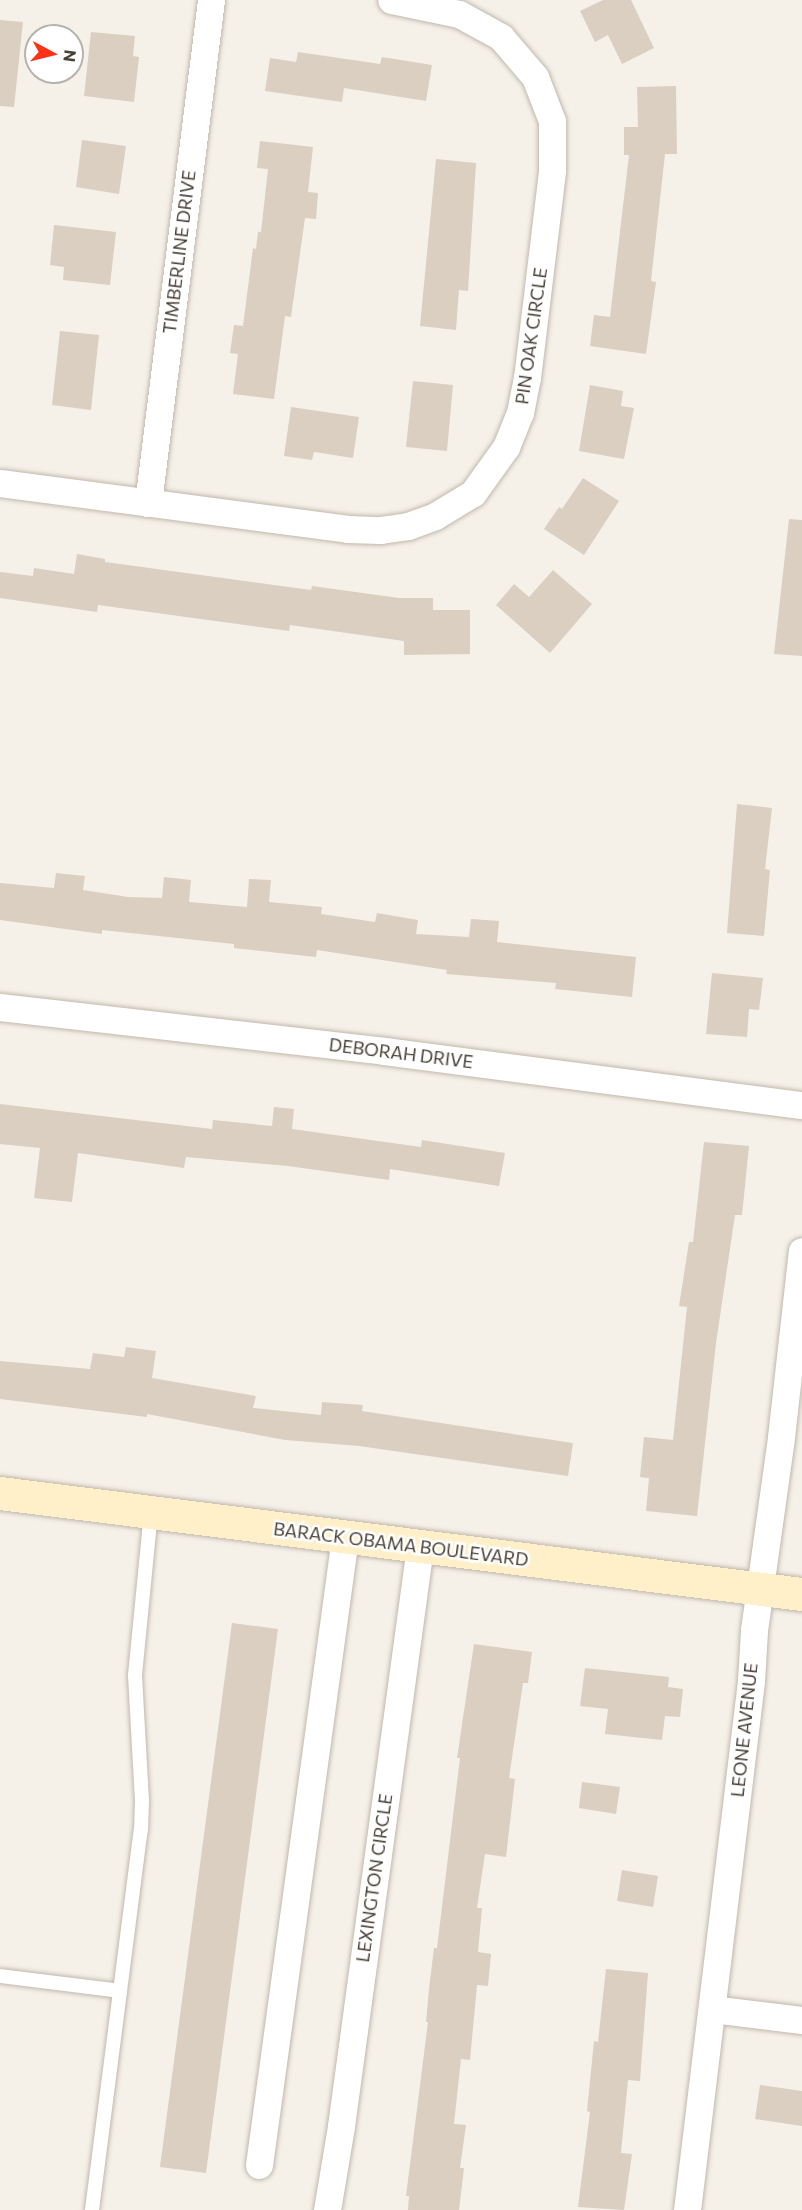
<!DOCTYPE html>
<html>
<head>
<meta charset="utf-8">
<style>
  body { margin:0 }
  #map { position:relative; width:802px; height:2210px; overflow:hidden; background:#f5f1e9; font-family:Commissioner,sans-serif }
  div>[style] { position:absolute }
  .building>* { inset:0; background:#dacfc1 }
  .roads { filter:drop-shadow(0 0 2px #c1b8ab) drop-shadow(0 0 2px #c1b8ab) }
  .service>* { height:14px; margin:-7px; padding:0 7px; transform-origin:7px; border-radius:7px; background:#fff }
  .minor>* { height:27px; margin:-13.5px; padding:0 13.5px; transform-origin:13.5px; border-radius:13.5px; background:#fff }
  .secondary>* { height:33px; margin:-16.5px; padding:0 16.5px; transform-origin:16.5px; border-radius:16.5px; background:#fff0c9 }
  span { translate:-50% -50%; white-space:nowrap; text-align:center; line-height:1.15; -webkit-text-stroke:5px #fff; paint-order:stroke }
  .street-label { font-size:18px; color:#494137 }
  .north { position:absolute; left:24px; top:24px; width:60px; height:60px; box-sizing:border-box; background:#fff; border:2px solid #b6b3af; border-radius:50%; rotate:97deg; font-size:16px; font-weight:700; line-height:24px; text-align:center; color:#494137 }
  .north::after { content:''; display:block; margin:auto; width:21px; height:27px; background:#ff3116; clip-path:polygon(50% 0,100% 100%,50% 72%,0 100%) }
</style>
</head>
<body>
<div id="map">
  <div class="building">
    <div style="clip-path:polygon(603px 0,631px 0,654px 48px,622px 64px,608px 35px,595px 42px,580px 11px)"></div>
    <div style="clip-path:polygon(0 20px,23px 22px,14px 107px,0 106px)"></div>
    <div style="clip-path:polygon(91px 32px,135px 36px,133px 56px,139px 57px,134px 102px,84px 96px)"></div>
    <div style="clip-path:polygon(298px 52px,380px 64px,382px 57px,432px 65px,426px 101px,344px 88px,342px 102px,265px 91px,270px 58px,296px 62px)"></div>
    <div style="clip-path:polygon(676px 86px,677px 154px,665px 154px,651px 281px,656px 282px,646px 354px,590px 346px,594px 315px,610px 317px,629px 155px,624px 155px,624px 127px,638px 127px,637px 87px)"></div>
    <div style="clip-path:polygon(82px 140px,126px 146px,119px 194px,76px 187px)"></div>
    <div style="clip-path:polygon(260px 141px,313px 147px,308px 192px,318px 193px,316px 219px,305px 218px,291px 317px,285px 316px,274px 399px,233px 394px,238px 354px,230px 353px,234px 325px,243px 326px,253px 248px,256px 249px,258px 232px,261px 232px,268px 169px,257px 168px)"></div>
    <div style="clip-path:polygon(436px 159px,476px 163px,468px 291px,459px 290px,456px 330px,420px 326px)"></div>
    <div style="clip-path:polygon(54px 225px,116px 232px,110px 285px,63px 280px,64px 267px,50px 265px)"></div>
    <div style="clip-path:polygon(60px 331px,99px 335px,91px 410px,52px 405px)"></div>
    <div style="clip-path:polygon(413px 381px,453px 385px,447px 451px,406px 447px)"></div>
    <div style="clip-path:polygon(590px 385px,623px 391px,621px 406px,634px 408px,624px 459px,579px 451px)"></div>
    <div style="clip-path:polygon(291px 407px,359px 417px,353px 458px,314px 452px,312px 460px,284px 456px)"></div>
    <div style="clip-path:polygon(583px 478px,619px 501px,584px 555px,544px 529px,559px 507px,562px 509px)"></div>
    <div style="clip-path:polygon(789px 519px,802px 520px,802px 656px,774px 654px)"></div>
    <div style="clip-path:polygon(77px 554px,105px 559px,105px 562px,311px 590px,312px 586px,399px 598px,433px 598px,433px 610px,470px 610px,470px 654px,404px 655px,404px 641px,290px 625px,289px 631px,98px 605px,97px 612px,0 598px,0 572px,33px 576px,34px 568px,74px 574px)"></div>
    <div style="clip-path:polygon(553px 570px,592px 604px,550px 653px,496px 605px,514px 584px,529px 597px)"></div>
    <div style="clip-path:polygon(737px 804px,772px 808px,765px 869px,770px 870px,764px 936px,727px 933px)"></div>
    <div style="clip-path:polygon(56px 873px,85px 876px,83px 890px,128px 897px,162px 898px,164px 877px,191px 880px,189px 902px,247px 907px,249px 879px,271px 880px,269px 902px,322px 907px,321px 914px,375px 922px,377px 913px,418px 920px,416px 934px,469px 937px,471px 919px,499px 921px,497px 942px,636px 957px,632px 997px,555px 989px,556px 983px,446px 974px,447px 970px,317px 950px,316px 957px,234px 948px,234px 944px,102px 930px,102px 934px,0 920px,0 883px,54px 888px)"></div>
    <div style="clip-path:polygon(712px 973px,763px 978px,759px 1010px,749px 1009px,747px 1037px,706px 1034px)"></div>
    <div style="clip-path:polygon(0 1104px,212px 1129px,213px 1120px,272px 1126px,274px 1107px,294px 1109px,292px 1129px,421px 1147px,422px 1140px,505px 1153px,499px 1186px,390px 1169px,389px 1180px,288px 1166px,186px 1157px,184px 1168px,78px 1153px,72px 1202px,34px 1198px,40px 1148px,0 1144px)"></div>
    <div style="clip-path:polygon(704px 1142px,749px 1146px,742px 1215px,735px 1215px,716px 1343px,697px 1516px,646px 1511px,649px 1478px,640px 1477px,644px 1437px,673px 1440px,687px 1307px,679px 1306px,689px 1242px,693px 1242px)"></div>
    <div style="clip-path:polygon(126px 1347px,156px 1351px,152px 1378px,256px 1396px,253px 1408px,321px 1415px,322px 1402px,363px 1405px,362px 1411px,573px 1443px,568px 1476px,359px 1446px,285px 1440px,147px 1414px,147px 1417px,0 1399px,0 1361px,90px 1369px,93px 1353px,124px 1357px)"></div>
    <div style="clip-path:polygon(232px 1623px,278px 1629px,206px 2173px,160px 2167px)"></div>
    <div style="clip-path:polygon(474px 1644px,532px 1652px,528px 1683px,523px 1683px,509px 1778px,515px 1779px,506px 1857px,485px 1854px,477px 1908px,482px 1908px,478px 1952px,491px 1954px,488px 1986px,477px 1985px,470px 2060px,461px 2059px,454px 2124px,466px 2125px,460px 2168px,464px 2168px,459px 2210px,408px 2210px,409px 2196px,406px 2196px,428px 2022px,426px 2022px,429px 1989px,434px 1948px,437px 1948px,460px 1758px,457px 1758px)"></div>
    <div style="clip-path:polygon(585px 1668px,669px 1677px,668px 1687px,683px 1689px,680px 1717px,665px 1716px,662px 1740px,605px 1734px,608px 1709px,580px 1706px)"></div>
    <div style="clip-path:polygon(582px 1782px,620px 1787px,616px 1814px,579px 1808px)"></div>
    <div style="clip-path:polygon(622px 1870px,658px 1876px,653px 1907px,617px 1901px)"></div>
    <div style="clip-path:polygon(606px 1969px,648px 1973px,640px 2081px,628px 2080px,621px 2153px,632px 2154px,624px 2210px,578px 2207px,590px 2112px,587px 2111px,594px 2041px,598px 2042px)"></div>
    <div style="clip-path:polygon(760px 2085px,802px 2091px,802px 2126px,755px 2119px)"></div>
  </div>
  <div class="roads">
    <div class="service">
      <div style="left:0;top:1976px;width:121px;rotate:7.1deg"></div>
      <div style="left:92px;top:2210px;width:383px;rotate:-82.7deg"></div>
      <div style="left:141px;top:1830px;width:29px;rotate:-88deg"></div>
      <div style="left:142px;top:1801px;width:126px;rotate:-93.2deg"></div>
      <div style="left:135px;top:1675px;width:164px;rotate:-84.4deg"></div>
    </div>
    <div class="minor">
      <div style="left:0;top:483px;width:351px;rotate:7.5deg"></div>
      <div style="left:348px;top:529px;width:32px;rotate:2deg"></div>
      <div style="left:380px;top:530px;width:28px;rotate:-8deg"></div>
      <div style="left:408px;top:526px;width:29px;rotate:-20deg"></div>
      <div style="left:435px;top:516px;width:44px;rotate:-31.2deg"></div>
      <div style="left:473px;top:493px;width:57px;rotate:-54.3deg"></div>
      <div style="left:506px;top:447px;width:37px;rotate:-68deg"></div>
      <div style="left:520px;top:413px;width:36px;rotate:-79deg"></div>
      <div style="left:527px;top:378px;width:209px;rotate:-83.1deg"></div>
      <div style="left:552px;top:170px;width:49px;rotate:-90deg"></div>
      <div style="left:552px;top:121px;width:47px;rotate:-111.1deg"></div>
      <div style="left:535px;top:77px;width:52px;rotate:-130.4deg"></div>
      <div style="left:501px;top:37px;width:48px;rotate:-151.3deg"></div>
      <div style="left:459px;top:14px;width:69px;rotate:-168.4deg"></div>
      <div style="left:148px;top:503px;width:507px;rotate:-82.86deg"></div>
      <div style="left:0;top:1007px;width:387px;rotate:6.5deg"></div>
      <div style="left:384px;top:1051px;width:421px;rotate:7.4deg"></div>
      <div style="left:712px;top:2009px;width:91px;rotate:7deg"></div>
      <div style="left:259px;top:2165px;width:634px;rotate:-82.2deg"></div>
      <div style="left:327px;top:2210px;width:85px;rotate:-80.5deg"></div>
      <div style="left:341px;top:2126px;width:585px;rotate:-82.24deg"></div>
      <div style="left:687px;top:2210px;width:533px;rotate:-83.1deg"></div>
      <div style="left:751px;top:1681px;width:51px;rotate:-86.6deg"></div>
      <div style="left:754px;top:1630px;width:195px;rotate:-82deg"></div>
      <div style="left:781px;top:1437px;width:187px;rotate:-83.6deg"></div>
    </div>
    <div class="secondary">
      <div style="left:0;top:1493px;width:808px;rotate:7.18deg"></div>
    </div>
  </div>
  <div class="street-label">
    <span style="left:179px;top:252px;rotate:-83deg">TIMBERLINE DRIVE</span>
    <span style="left:531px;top:336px;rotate:-82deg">PIN OAK CIRCLE</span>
    <span style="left:401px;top:1053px;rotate:7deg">DEBORAH DRIVE</span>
    <span style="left:401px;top:1544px;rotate:7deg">BARACK OBAMA BOULEVARD</span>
    <span style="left:744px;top:1730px;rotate:-84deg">LEONE AVENUE</span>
    <span style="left:374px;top:1878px;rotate:-82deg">LEXINGTON CIRCLE</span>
  </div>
  <div class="north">N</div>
</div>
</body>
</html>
